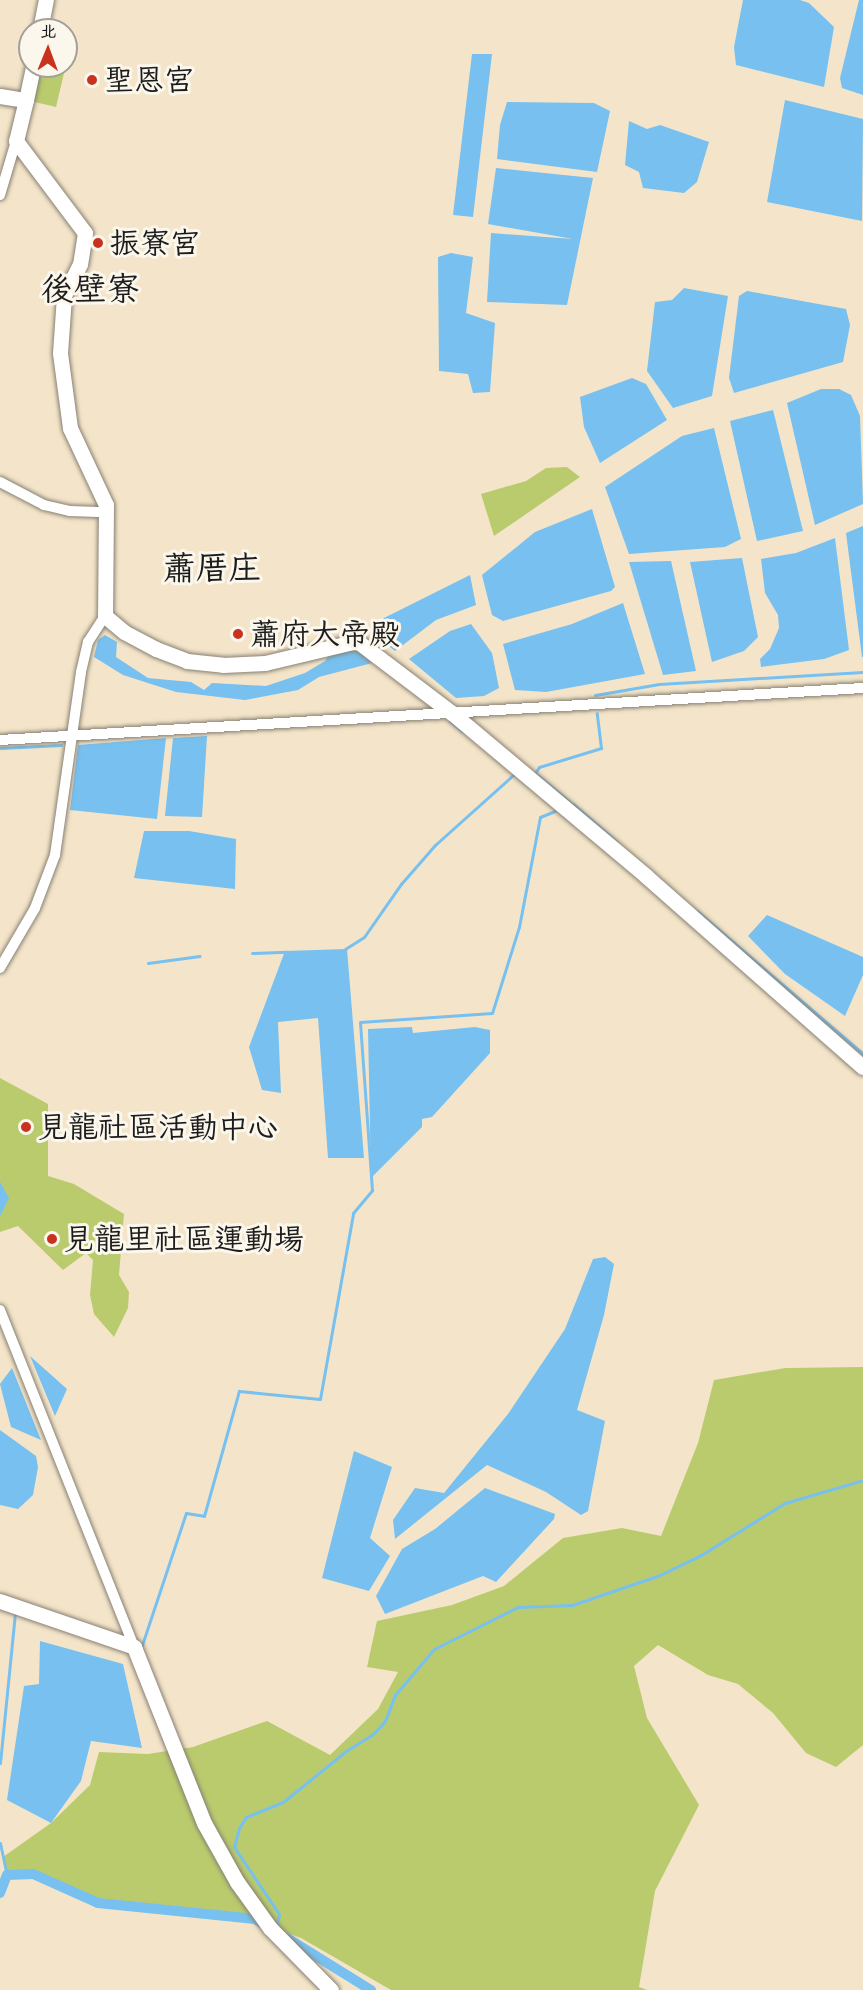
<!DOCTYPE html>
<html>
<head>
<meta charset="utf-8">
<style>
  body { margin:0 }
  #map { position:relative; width:863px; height:1990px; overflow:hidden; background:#f4e5ca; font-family:Caveat,"LXGW WenKai TC",sans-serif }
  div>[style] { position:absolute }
  .green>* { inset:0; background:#bacb6d }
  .water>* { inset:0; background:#77c0ef }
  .stream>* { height:3px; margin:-1.5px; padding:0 1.5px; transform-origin:1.5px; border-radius:1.5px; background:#77c0ef }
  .canal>* { height:10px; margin:-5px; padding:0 5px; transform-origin:5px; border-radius:5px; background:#77c0ef }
  .roads { filter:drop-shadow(0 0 2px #888073) drop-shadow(0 0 2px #888073) }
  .street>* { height:10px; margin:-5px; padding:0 5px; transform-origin:5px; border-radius:5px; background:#fff }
  .secondary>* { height:15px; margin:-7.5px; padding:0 7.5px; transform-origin:7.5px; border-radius:7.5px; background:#fff }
  .dots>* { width:16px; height:16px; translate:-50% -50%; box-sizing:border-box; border:3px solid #fbf7ec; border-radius:50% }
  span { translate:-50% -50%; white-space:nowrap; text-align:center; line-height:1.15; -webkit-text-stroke:6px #fbf7ec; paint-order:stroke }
  .poi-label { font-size:30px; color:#1c1c1c }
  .left { translate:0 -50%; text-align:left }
  .quarter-label { font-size:33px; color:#1c1c1c }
  .north { position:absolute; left:18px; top:18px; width:60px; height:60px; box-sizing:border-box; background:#fbf7ec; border:2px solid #a29f99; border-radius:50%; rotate:1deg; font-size:16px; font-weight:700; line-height:24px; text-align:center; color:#1c1c1c }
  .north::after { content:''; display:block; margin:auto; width:21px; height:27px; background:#c8321e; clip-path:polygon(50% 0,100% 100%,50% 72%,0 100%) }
</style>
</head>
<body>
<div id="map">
  <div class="green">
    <div style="clip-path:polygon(33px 66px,65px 69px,56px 107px,26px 100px)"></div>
    <div style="clip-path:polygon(567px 467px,580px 477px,494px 536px,481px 494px,526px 481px,546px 468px)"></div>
    <div style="clip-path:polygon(0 1078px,48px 1104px,48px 1176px,74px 1184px,124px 1214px,119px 1275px,129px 1292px,128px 1308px,114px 1337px,94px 1314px,90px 1295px,93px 1260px,86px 1253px,63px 1270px,18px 1226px,0 1232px)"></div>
    <div style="clip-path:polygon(863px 1367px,863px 1745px,836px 1767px,806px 1753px,773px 1713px,738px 1684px,708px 1675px,658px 1645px,634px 1666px,647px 1718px,699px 1805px,655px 1891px,639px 1987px,647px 1990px,391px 1990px,301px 1938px,266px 1925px,109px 1903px,88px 1898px,33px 1874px,7px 1875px,3px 1857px,51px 1823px,90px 1785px,99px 1752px,148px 1754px,193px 1747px,267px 1721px,330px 1755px,378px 1709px,398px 1672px,367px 1667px,377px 1621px,452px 1605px,504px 1586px,563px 1538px,622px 1528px,661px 1536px,698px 1443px,714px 1380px,785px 1368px)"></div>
  </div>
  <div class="water">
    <div style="clip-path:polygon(743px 0,800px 0,809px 3px,834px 27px,824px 87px,736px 65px,734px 47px)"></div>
    <div style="clip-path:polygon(859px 0,863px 0,863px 95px,842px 88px,840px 78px)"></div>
    <div style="clip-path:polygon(472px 54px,492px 54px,473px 217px,453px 215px)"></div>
    <div style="clip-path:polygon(785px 100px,863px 119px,862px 221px,767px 202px)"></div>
    <div style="clip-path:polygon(507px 102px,594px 103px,610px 111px,597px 172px,497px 159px,500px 125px)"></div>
    <div style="clip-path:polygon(629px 121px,647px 129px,660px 125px,709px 142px,697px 182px,684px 193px,643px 188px,639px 172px,625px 165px)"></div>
    <div style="clip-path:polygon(496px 168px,593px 178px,567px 305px,487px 302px,491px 233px,573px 239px,488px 224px)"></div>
    <div style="clip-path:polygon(451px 253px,473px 257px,466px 313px,495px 323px,490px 392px,473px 393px,468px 374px,439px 371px,438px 257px)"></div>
    <div style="clip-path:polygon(684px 288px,728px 296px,712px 396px,673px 408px,647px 371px,655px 302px,672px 300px)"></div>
    <div style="clip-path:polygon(747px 291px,846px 309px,850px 325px,843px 362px,734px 393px,729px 378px,739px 296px)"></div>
    <div style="clip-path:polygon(632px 378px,646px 384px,667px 420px,600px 463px,584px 427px,580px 397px)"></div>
    <div style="clip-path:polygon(821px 389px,839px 389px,851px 395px,860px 416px,863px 504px,815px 525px,787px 403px)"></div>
    <div style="clip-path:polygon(773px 410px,803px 531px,757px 541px,730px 421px)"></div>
    <div style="clip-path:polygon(714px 428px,741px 539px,725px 547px,629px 554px,605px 487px,682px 436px)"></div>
    <div style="clip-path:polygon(592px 509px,615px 587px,611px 591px,503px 621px,492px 615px,482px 575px,535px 532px)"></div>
    <div style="clip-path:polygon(863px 526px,863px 657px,862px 657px,846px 533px)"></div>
    <div style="clip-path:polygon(835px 538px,849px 650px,824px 659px,761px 667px,760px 659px,770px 649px,779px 628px,778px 615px,765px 593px,761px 559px,796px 553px)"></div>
    <div style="clip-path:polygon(742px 558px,758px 637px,744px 651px,712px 662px,690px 562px)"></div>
    <div style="clip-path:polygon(671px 561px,696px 671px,663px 675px,629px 562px)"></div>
    <div style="clip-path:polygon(470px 575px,476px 605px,436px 620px,395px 651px,371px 632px,384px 618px)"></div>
    <div style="clip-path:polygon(623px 603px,645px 674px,546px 692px,515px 690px,503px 644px,572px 624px)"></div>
    <div style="clip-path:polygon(471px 624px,492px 653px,499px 688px,484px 696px,456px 698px,409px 659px,450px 631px)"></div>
    <div style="clip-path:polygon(105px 635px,117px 642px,116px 657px,148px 678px,191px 682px,204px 690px,212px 683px,266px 686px,305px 673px,325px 661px,331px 651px,358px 651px,372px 663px,319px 677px,298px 690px,245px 700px,176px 692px,123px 675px,94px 657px,98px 640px)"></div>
    <div style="clip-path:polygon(207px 736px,202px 817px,165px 816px,173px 738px)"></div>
    <div style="clip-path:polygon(166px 738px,157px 819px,70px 810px,78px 745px)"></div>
    <div style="clip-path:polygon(144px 831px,189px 831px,236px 839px,235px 889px,134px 878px)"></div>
    <div style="clip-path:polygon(767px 915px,863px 957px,863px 975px,845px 1016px,785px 974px,748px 936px)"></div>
    <div style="clip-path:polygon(347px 949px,364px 1158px,328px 1158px,318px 1018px,278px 1022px,281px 1093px,262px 1090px,249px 1047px,285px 951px)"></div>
    <div style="clip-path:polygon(412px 1027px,413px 1033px,475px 1027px,490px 1030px,490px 1053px,432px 1117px,422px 1119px,422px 1127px,371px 1178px,368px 1029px)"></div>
    <div style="clip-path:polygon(0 1182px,9px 1198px,0 1216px)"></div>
    <div style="clip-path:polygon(605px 1257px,614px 1264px,604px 1315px,577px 1410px,605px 1421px,588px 1511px,581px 1515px,546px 1492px,487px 1465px,395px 1539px,393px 1520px,415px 1488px,444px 1493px,508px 1414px,565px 1329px,593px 1259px)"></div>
    <div style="clip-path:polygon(30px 1356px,67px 1389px,55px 1416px)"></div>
    <div style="clip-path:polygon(12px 1368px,41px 1440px,11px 1427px,0 1384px)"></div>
    <div style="clip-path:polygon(0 1430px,36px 1456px,38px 1467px,33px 1495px,18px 1509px,0 1505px)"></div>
    <div style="clip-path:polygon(354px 1451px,392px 1467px,370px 1538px,390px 1556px,369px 1591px,322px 1578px)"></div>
    <div style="clip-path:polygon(485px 1488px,555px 1514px,554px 1519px,496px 1582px,483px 1576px,385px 1614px,376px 1596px,402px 1549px,435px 1529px)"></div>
    <div style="clip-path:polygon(40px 1641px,123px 1664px,142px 1748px,91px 1741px,81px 1781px,51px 1823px,7px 1800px,24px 1686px,39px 1684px)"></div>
  </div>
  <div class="stream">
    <div style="left:595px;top:695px;width:65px;rotate:-9.8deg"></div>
    <div style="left:659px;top:684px;width:204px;rotate:-3.4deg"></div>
    <div style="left:450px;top:721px;width:16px;rotate:40deg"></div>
    <div style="left:0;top:748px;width:61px;rotate:-2.8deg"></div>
    <div style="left:572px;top:804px;width:48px;rotate:-140deg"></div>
    <div style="left:535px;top:773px;width:7px;rotate:-56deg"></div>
    <div style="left:539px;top:767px;width:65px;rotate:-17deg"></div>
    <div style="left:601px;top:748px;width:35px;rotate:-97deg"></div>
    <div style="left:573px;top:804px;width:58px;rotate:40.8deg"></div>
    <div style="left:697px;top:911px;width:219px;rotate:40.7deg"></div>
    <div style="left:345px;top:949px;width:22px;rotate:-32deg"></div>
    <div style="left:364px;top:937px;width:65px;rotate:-55.1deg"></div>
    <div style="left:401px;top:884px;width:52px;rotate:-48.9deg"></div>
    <div style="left:435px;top:845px;width:106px;rotate:-41.9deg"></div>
    <div style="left:252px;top:953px;width:35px;rotate:-2deg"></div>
    <div style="left:148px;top:963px;width:52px;rotate:-7.7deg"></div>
    <div style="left:142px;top:1645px;width:139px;rotate:-71.6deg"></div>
    <div style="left:186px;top:1513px;width:18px;rotate:9deg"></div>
    <div style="left:204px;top:1516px;width:130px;rotate:-74.4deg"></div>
    <div style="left:239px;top:1391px;width:81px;rotate:5.6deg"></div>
    <div style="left:320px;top:1399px;width:189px;rotate:-79.9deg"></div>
    <div style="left:353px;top:1213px;width:30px;rotate:-50deg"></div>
    <div style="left:372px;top:1190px;width:168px;rotate:-94.1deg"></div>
    <div style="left:360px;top:1022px;width:132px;rotate:-3.9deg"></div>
    <div style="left:492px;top:1013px;width:90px;rotate:-72.6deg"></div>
    <div style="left:519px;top:927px;width:112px;rotate:-79.2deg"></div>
    <div style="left:540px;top:817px;width:16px;rotate:-22deg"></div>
    <div style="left:0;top:1763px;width:150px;rotate:-84.3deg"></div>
    <div style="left:0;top:1843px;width:33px;rotate:78deg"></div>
    <div style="left:276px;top:1928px;width:14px;rotate:-78deg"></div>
    <div style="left:279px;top:1914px;width:81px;rotate:-123.9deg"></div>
    <div style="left:234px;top:1847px;width:20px;rotate:-75deg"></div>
    <div style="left:239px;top:1828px;width:13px;rotate:-58deg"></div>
    <div style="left:246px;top:1817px;width:40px;rotate:-22deg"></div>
    <div style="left:283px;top:1802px;width:81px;rotate:-39deg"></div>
    <div style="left:346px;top:1751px;width:31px;rotate:-32deg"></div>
    <div style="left:372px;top:1735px;width:19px;rotate:-47deg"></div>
    <div style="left:385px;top:1721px;width:28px;rotate:-69deg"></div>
    <div style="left:395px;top:1695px;width:60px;rotate:-49.7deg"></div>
    <div style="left:434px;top:1649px;width:94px;rotate:-26.6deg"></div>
    <div style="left:518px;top:1607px;width:54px;rotate:-2.1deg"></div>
    <div style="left:572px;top:1605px;width:93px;rotate:-18.8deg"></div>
    <div style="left:660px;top:1575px;width:46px;rotate:-26deg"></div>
    <div style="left:701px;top:1555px;width:99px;rotate:-31.8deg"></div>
    <div style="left:785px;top:1503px;width:81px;rotate:-16.4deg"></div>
  </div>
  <div class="canal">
    <div style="left:0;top:1893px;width:19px;rotate:-69deg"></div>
    <div style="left:7px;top:1875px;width:26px;rotate:-2deg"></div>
    <div style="left:33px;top:1874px;width:71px;rotate:24deg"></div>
    <div style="left:98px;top:1903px;width:158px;rotate:5.8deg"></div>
    <div style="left:255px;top:1919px;width:12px;rotate:31deg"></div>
    <div style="left:287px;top:1938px;width:99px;rotate:31.8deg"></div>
  </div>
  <div class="roads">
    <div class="street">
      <div style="left:0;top:195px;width:56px;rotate:-73.5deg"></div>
      <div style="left:0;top:482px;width:50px;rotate:27.6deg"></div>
      <div style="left:44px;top:505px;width:27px;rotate:13deg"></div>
      <div style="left:70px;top:511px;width:35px;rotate:2deg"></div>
      <div style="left:0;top:740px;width:865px;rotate:-3.45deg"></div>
      <div style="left:0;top:968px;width:69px;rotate:-59.7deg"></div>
      <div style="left:35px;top:908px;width:57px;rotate:-69.3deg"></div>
      <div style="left:55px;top:855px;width:185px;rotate:-81.9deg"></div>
      <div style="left:81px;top:672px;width:31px;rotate:-77deg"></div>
      <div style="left:88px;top:642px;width:31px;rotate:-57deg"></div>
      <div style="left:0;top:1310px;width:363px;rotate:68.3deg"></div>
    </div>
    <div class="secondary">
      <div style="left:40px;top:30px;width:31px;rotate:-79deg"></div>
      <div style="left:0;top:96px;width:26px;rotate:9deg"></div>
      <div style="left:26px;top:100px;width:35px;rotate:-78deg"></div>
      <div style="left:26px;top:100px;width:42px;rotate:103.7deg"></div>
      <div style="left:16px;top:141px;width:115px;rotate:53.1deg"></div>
      <div style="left:85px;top:233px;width:31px;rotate:99deg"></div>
      <div style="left:80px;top:264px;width:36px;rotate:117deg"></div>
      <div style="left:64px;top:296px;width:57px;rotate:94deg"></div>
      <div style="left:60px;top:353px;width:76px;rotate:82.4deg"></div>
      <div style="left:70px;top:428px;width:85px;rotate:64.9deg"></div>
      <div style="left:106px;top:505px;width:111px;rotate:90.5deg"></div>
      <div style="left:105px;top:616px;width:25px;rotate:40deg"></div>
      <div style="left:124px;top:632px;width:36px;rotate:28deg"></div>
      <div style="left:156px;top:649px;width:33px;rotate:21deg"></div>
      <div style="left:187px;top:661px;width:36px;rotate:6deg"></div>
      <div style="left:223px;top:665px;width:42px;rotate:-2.7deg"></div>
      <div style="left:265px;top:663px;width:95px;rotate:-13.4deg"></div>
      <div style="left:357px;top:641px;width:119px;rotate:37.2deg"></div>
      <div style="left:452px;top:713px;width:253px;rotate:40deg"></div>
      <div style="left:646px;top:876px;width:289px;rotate:41.4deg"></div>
      <div style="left:0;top:1601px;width:142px;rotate:18.9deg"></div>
      <div style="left:134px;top:1647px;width:189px;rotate:68.3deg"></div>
      <div style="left:204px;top:1823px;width:68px;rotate:60.8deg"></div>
      <div style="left:237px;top:1882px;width:57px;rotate:54.3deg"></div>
      <div style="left:270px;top:1928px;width:87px;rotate:45.5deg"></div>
    </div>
  </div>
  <div class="dots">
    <div style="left:92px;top:80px;background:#c8321e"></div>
    <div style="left:98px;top:243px;background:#c8321e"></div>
    <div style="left:238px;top:634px;background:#c8321e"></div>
    <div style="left:26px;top:1127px;background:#c8321e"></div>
    <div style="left:52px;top:1239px;background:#c8321e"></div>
  </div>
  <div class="poi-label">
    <span class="left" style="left:104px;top:80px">聖恩宮</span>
    <span class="left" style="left:110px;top:243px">振寮宮</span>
    <span class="left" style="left:250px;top:634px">蕭府大帝殿</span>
    <span class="left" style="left:38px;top:1127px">見龍社區活動中心</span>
    <span class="left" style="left:64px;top:1239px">見龍里社區運動場</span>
  </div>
  <div class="quarter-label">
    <span style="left:90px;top:290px">後壁寮</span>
    <span style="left:212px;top:569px">蕭厝庄</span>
  </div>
  <div class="north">北</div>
</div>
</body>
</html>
